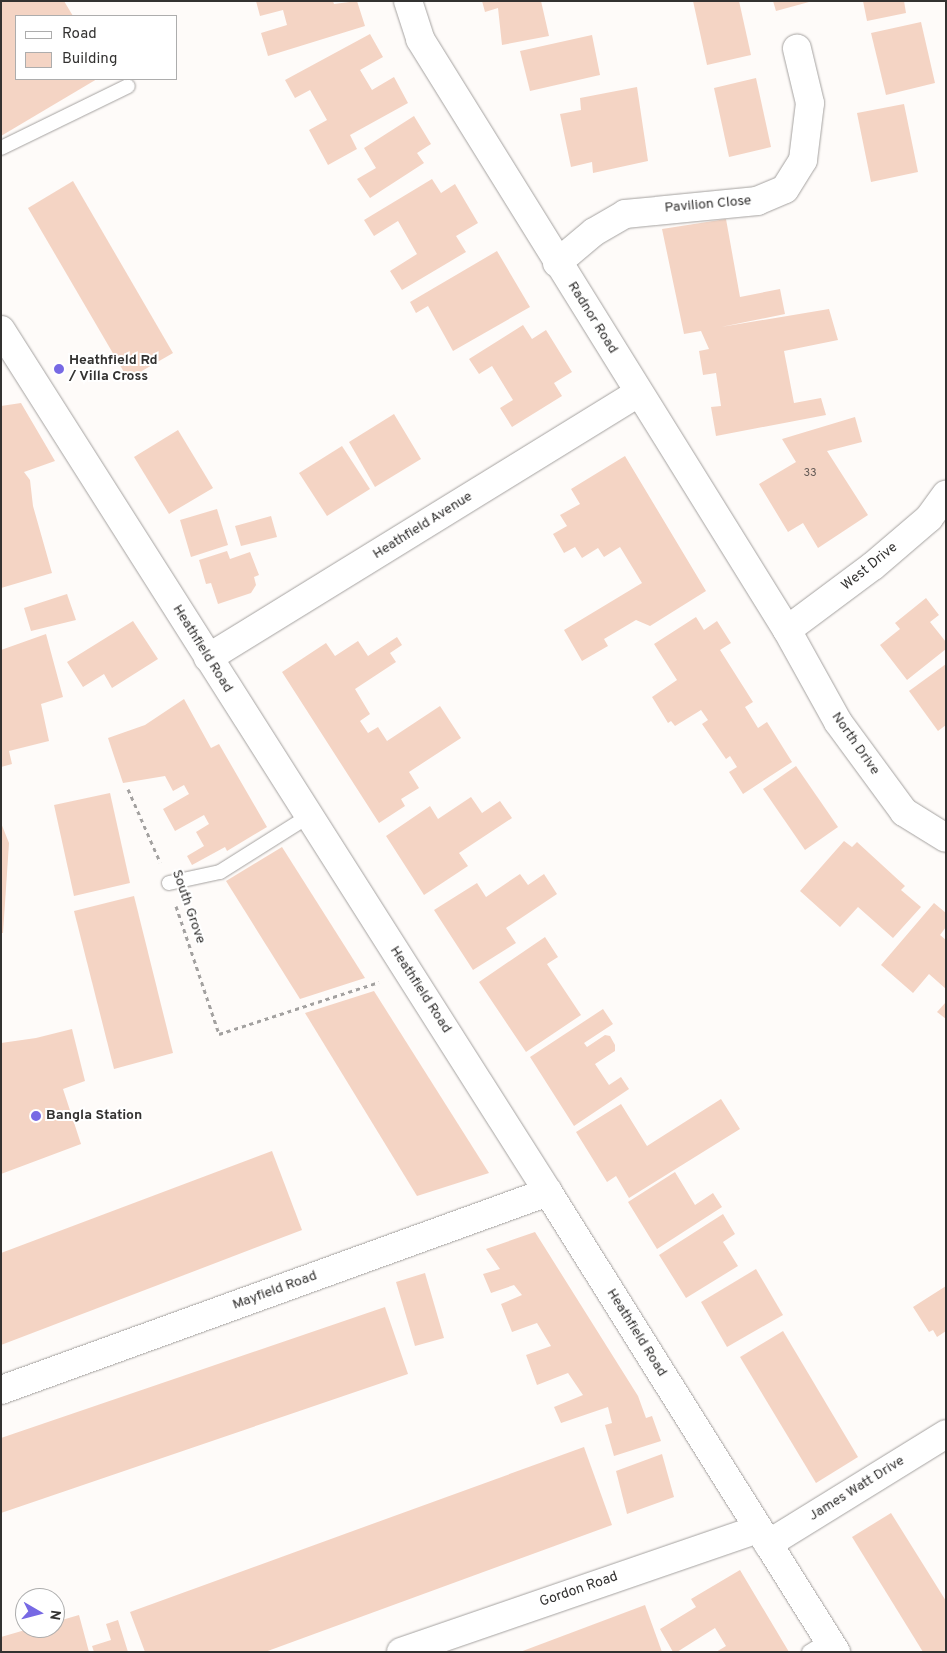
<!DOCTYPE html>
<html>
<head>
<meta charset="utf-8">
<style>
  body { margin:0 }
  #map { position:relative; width:947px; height:1653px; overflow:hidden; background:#fefbf9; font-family:Overpass,sans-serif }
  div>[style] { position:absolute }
  .building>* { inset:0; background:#f4d4c4 }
  .path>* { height:3px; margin-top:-1.5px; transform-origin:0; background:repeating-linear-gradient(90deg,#a3a1a0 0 4px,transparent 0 8px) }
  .roads { filter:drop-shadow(0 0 1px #a5a2a0) drop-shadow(0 0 1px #a5a2a0) }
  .service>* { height:14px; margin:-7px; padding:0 7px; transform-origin:7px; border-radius:7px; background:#fff }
  .minor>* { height:28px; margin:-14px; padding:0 14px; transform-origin:14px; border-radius:14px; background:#fff }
  .dots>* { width:14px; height:14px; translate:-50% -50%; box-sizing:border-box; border:2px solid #fff; border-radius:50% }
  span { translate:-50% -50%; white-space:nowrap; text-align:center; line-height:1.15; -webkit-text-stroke:4px #fff; paint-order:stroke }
  .number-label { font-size:11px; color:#635a56 }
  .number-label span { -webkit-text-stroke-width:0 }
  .street-label { font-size:14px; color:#333231 }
  .poi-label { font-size:14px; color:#333231; font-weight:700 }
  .left { translate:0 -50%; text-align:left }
  .frame { position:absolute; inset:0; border:2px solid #333231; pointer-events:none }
  .legend { position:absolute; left:15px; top:15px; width:162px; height:65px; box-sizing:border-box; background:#fff; border:1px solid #adadad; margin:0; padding:6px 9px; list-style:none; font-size:15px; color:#333231 }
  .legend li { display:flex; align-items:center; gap:10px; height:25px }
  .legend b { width:25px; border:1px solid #adadad }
  .north { position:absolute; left:15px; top:1588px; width:50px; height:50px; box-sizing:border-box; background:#fff; border:1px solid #adadad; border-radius:50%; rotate:98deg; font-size:14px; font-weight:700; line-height:20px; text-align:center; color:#333231 }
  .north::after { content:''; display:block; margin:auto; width:18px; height:22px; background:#7769e4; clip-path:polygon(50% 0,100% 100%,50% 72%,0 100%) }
</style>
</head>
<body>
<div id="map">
  <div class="building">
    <div style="clip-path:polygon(1px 1px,64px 1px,73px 16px,16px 16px,16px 79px,97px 79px,1px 136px)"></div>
    <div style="clip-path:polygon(256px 1px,333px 1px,334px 4px,357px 1px,365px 26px,268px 56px,261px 33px,287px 25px,283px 10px,260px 16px)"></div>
    <div style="clip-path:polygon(482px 1px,541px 1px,549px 36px,502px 45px,498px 8px,485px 12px)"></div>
    <div style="clip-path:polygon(693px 1px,739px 1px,751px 55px,707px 65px)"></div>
    <div style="clip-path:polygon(773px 1px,809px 1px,809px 2px,776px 11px)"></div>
    <div style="clip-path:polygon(863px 1px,904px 1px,906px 13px,867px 21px)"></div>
    <div style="clip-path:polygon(921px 22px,935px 83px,886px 95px,871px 33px)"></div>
    <div style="clip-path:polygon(370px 34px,383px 57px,360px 70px,372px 90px,394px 77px,408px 103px,350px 135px,357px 149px,328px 165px,309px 130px,327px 120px,310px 90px,295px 98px,285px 80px)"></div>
    <div style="clip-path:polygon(592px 35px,600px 75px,530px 91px,520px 51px)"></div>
    <div style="clip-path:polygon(756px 78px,771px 147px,729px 157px,714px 88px)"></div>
    <div style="clip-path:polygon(637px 87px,648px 161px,593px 173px,592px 162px,571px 167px,560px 114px,581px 110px,580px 98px)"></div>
    <div style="clip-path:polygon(904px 104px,918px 172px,871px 182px,857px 113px)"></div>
    <div style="clip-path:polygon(414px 116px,431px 144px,417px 153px,424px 163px,370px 198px,357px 179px,376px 168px,364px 148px)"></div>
    <div style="clip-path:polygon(432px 179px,441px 193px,455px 184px,478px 223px,456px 236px,466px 252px,402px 290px,390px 271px,417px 254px,398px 221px,374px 236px,364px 220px)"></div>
    <div style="clip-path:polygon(73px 181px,173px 353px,128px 379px,28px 208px)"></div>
    <div style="clip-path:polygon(726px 219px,740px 297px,780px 289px,785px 314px,721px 327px,829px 309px,838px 340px,784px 351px,794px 403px,821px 398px,826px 415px,716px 436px,711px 407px,721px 406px,716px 373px,703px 375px,699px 351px,709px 349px,701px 331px,684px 334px,662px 229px)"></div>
    <div style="clip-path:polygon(497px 251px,530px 307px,453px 351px,428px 306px,416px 313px,410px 302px)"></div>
    <div style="clip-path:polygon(523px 325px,532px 339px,546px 330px,572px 372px,554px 383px,562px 396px,512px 427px,500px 408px,513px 400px,492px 366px,479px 374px,469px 359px)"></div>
    <div style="clip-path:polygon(21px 403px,55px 461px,24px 472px,30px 480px,33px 506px,52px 573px,1px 588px,1px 406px)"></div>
    <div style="clip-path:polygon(394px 414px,421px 459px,375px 487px,349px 442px)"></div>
    <div style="clip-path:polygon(855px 417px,862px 442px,827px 451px,868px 515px,818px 548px,803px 523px,788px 532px,759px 484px,796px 462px,782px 439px)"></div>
    <div style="clip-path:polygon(178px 430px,213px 488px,169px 514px,134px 457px)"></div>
    <div style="clip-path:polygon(342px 446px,370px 489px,327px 516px,299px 473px)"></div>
    <div style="clip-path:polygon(625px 456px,706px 591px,650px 626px,636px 620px,604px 639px,608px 646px,582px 661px,564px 630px,642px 583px,620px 547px,604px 557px,598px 548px,582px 558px,575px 547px,564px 553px,553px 534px,567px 526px,560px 515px,580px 504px,571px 489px)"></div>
    <div style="clip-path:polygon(217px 509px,228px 545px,191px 557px,180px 520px)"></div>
    <div style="clip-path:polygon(271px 516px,277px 537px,241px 546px,235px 526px)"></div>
    <div style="clip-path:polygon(227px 551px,230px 559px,250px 552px,259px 575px,254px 577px,256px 585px,251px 593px,218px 604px,211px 583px,206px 584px,199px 560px)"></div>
    <div style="clip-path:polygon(67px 594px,76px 620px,31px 631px,24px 608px)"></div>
    <div style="clip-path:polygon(926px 598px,939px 615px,930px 622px,946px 642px,946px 649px,907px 680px,880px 645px,900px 629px,895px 623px)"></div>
    <div style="clip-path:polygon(696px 617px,704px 630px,717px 621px,731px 643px,720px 650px,753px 702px,745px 707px,758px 728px,767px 722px,792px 762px,743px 794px,729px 772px,737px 767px,730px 756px,726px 759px,702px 724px,708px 720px,701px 710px,675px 726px,671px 721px,668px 723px,652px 697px,677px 680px,654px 644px)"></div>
    <div style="clip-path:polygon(133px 621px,158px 659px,112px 688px,104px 674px,83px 687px,67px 662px)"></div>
    <div style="clip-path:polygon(46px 634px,63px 697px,41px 704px,49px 741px,9px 751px,12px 764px,1px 767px,1px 650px)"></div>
    <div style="clip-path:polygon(397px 637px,402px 645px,390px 653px,396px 662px,355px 689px,370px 714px,360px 721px,368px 733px,378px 727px,387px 741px,440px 706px,461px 738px,409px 772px,419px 788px,401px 799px,405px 806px,379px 823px,282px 672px,326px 643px,335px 656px,358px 641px,368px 656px)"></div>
    <div style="clip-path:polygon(946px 664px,946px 725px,938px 731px,909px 691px)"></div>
    <div style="clip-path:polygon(184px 699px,211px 748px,219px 744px,267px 827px,227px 851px,225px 847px,192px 865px,187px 856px,204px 846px,196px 832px,209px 824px,204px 815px,175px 831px,163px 809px,189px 794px,184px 785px,173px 791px,165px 776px,123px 783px,108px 738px,145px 725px)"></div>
    <div style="clip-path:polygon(796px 766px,838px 827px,805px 850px,763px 789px)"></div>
    <div style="clip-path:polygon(110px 793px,130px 883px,74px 896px,54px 805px)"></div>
    <div style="clip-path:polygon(471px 797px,482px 813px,500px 801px,512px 818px,459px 853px,468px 866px,424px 895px,386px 836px,430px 806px,438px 819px)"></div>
    <div style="clip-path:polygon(1px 823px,9px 843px,3px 933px,1px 933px)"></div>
    <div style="clip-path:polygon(844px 841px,852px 847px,857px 842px,905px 886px,901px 890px,921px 907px,893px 938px,858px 907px,840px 927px,800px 891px)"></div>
    <div style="clip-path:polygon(282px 847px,365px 978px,300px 999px,226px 881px)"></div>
    <div style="clip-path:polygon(520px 874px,528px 885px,544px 874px,557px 894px,506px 928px,516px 943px,473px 970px,434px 910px,477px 883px,486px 897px)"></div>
    <div style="clip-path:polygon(134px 896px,173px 1053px,114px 1069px,74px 911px)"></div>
    <div style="clip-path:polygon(934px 903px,946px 913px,946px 927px,940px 935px,946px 940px,946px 989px,929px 974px,913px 993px,881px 965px)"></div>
    <div style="clip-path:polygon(545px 937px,558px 957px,547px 964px,581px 1015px,526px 1052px,479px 982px)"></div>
    <div style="clip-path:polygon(374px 991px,489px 1173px,417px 1196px,305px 1013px)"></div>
    <div style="clip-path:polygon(946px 1002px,946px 1019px,937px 1012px)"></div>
    <div style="clip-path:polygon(603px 1009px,613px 1024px,584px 1043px,587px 1047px,605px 1035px,610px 1036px,615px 1045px,615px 1051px,595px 1064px,609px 1085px,621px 1077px,629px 1089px,574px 1126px,530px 1057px)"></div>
    <div style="clip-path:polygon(72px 1029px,85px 1081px,63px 1089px,81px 1144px,1px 1174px,1px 1043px,36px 1038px)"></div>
    <div style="clip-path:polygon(721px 1099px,740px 1129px,629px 1198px,616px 1176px,607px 1182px,576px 1132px,621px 1104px,647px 1146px)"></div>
    <div style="clip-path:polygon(272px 1151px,302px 1230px,1px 1345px,1px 1253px)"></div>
    <div style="clip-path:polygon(675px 1172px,695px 1205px,713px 1193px,722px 1207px,657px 1249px,628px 1202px)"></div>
    <div style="clip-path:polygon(723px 1214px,735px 1234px,723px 1242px,738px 1266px,686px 1298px,659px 1255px)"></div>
    <div style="clip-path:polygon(535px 1232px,638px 1396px,646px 1418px,652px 1416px,661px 1441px,614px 1456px,605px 1425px,612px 1423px,608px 1407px,561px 1423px,554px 1407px,583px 1395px,568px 1373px,537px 1385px,526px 1355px,551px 1346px,537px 1323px,512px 1332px,501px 1304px,522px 1295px,514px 1285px,491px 1293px,483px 1274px,500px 1269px,486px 1249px)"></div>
    <div style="clip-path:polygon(756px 1269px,783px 1315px,727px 1347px,701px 1302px)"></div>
    <div style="clip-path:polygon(425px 1273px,444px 1338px,415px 1346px,396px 1282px)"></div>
    <div style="clip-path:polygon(946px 1286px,946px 1331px,937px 1337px,933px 1330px,929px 1332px,913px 1307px)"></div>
    <div style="clip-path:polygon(385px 1307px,408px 1374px,1px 1513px,1px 1438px)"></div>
    <div style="clip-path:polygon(783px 1331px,858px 1457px,816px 1483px,740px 1357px)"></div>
    <div style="clip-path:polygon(584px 1447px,612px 1525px,265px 1652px,145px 1652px,130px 1612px)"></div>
    <div style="clip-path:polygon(662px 1454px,674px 1497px,627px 1514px,616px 1471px)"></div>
    <div style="clip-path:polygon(891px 1513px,946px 1601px,946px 1652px,923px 1652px,852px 1537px)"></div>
    <div style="clip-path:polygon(740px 1570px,789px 1652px,716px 1652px,726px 1646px,715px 1628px,677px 1652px,673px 1652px,660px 1629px,696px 1607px,691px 1599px)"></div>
    <div style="clip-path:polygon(645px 1605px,662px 1652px,520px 1652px)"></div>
    <div style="clip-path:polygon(79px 1615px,89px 1652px,1px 1652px,1px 1637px,32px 1628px,55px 1628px,55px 1622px)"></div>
    <div style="clip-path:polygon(118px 1620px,128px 1652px,94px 1652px,92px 1646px,111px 1640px,106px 1624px)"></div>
  </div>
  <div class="path">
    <div style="left:128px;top:789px;width:80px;rotate:66.3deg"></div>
    <div style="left:176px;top:906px;width:135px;rotate:71.4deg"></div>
    <div style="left:219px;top:1034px;width:168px;rotate:-18deg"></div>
  </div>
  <div class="roads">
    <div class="service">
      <div style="left:1px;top:148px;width:141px;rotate:-26deg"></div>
      <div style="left:169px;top:883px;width:52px;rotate:-12.2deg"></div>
      <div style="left:220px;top:872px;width:105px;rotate:-32.2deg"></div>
      <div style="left:809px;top:1652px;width:22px;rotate:-32deg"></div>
    </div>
    <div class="minor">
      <div style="left:408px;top:1px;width:40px;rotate:72deg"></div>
      <div style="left:420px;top:39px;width:696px;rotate:58.16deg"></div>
      <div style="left:787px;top:630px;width:105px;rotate:61deg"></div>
      <div style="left:838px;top:722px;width:112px;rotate:53.7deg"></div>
      <div style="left:904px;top:812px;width:49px;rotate:31.8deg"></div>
      <div style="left:557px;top:263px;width:48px;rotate:-40deg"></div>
      <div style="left:594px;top:232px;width:36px;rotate:-30deg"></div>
      <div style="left:625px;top:214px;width:133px;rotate:-5.6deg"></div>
      <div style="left:757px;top:201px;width:30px;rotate:-23deg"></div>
      <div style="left:785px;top:189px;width:34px;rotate:-58deg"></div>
      <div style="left:803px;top:160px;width:57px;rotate:-83deg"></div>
      <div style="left:810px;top:103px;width:56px;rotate:-103.5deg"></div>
      <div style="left:1px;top:330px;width:1021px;rotate:57.6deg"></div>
      <div style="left:548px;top:1192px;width:543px;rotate:57.95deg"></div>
      <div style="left:787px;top:630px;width:107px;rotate:-36.7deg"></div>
      <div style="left:873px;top:566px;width:74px;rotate:-40.6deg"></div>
      <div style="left:929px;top:518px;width:29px;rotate:-54deg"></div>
      <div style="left:208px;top:658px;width:505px;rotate:-31.64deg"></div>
      <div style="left:1px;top:1390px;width:582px;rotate:-19.9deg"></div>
      <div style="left:768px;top:1544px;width:209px;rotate:-31.7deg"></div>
      <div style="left:401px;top:1652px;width:378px;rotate:-19deg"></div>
    </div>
  </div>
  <div class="dots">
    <div style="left:59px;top:369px;background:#7769e4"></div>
    <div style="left:36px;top:1116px;background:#7769e4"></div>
  </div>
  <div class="number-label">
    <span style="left:810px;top:473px">33</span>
  </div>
  <div class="street-label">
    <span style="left:708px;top:205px;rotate:-5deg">Pavilion Close</span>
    <span style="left:592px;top:318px;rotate:58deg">Radnor Road</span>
    <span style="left:423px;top:526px;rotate:-32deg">Heathfield Avenue</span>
    <span style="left:870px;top:567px;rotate:-39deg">West Drive</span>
    <span style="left:202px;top:649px;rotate:58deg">Heathfield Road</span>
    <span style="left:855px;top:744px;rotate:55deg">North Drive</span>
    <span style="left:188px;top:907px;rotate:71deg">South Grove</span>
    <span style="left:420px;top:990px;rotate:57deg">Heathfield Road</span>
    <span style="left:275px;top:1291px;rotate:-20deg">Mayfield Road</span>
    <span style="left:636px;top:1333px;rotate:58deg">Heathfield Road</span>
    <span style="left:857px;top:1489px;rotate:-32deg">James Watt Drive</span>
    <span style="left:579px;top:1590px;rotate:-19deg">Gordon Road</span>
  </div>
  <div class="poi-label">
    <span class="left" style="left:69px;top:369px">Heathfield Rd<br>/ Villa Cross</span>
    <span class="left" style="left:46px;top:1116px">Bangla Station</span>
  </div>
  <div class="frame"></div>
  <ul class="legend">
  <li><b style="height:6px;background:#fff"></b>Road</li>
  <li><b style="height:14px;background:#f4d4c4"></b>Building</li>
  </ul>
  <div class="north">N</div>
</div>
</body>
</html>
